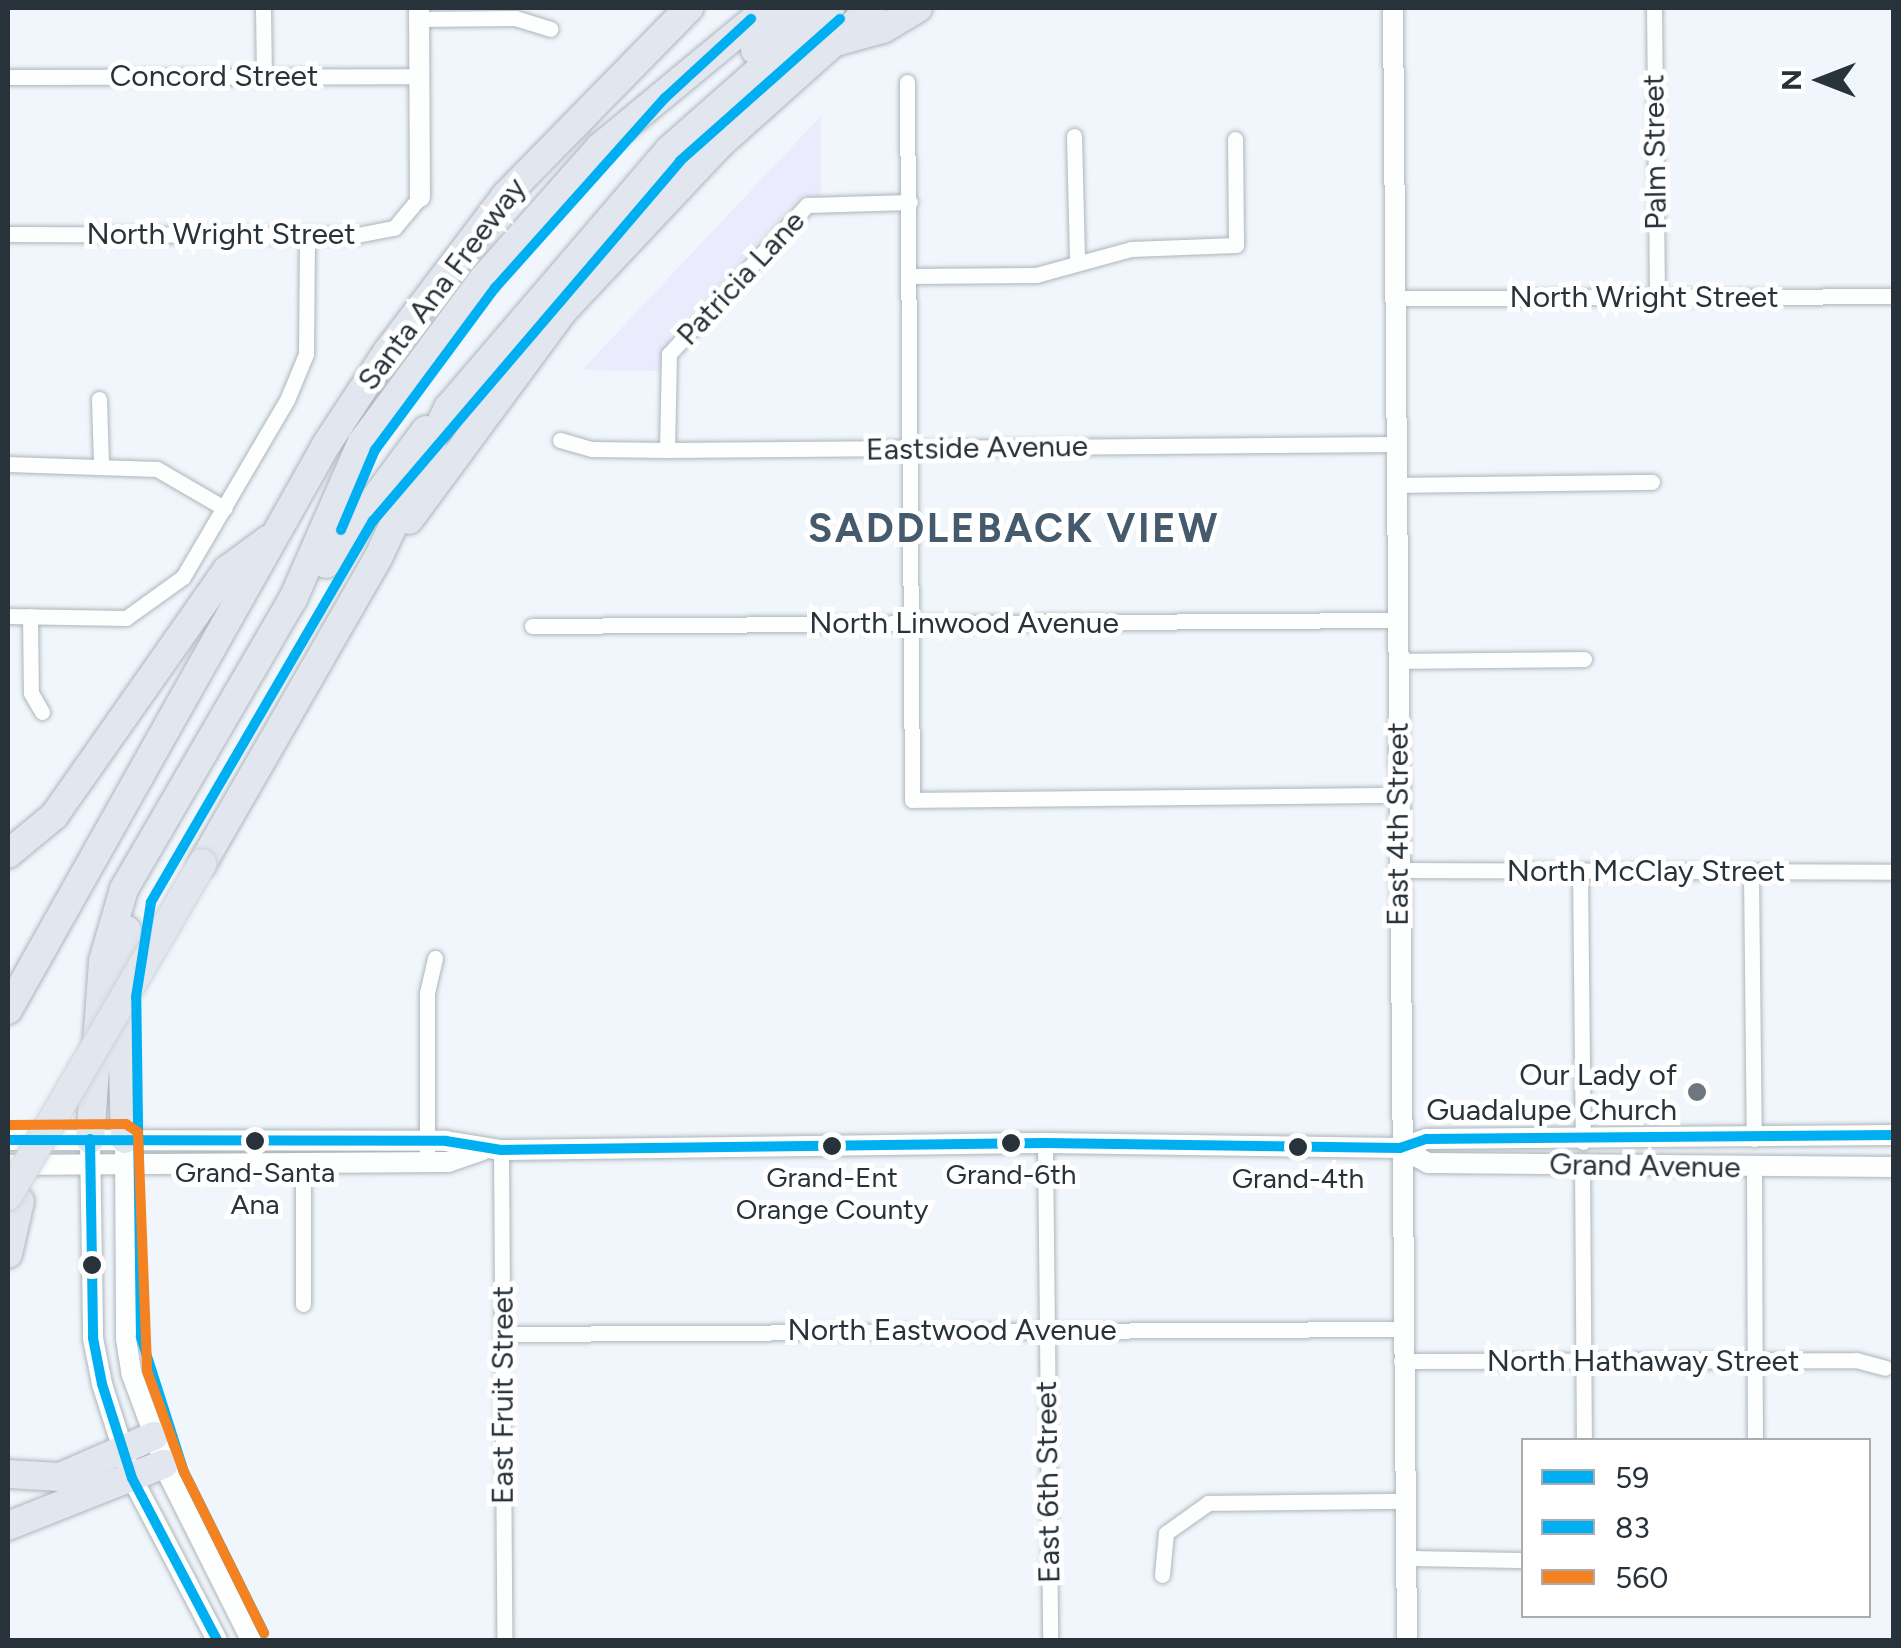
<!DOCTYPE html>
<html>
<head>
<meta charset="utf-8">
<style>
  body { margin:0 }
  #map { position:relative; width:1901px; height:1648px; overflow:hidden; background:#f0f6fb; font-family:Figtree,sans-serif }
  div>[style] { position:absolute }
  .green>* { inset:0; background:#eceafd }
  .roads { filter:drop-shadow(0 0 2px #adb5bb) drop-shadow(0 0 2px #adb5bb) }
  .street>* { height:15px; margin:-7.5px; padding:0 7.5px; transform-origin:7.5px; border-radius:7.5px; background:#fdfefe }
  .secondary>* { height:20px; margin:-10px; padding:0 10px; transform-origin:10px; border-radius:10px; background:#fdfefe }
  .highway>* { height:28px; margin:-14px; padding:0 14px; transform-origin:14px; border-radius:14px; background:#e2e6ef }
  .bridges { filter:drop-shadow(0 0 2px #ced3d6) drop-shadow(0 0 2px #ced3d6) }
  .highway-bridge>* { height:28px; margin:-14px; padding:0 14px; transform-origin:14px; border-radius:14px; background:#e2e6ef }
  .bus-1>* { height:10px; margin:-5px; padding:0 5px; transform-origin:5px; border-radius:5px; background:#00aff2 }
  .bus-2>* { height:10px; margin:-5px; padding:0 5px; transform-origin:5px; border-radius:5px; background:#00aff2 }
  .bus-3>* { height:10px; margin:-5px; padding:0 5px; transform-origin:5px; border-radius:5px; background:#f48221 }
  .dots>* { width:28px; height:28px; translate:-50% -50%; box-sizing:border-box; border:5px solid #fff; border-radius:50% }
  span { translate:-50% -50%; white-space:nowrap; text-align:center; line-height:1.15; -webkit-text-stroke:10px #fff; paint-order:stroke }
  .bus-label { font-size:28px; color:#28323a }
  .street-label { font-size:30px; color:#28323a }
  .poi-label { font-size:30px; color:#28323a }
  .right { translate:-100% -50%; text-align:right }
  .district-label { font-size:40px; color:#455b6d; font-weight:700; letter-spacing:2.5px }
  .frame { position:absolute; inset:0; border:10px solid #28323a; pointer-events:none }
  .legend { position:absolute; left:1521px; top:1438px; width:350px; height:180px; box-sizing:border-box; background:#fff; border:2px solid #a9adb0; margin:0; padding:12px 18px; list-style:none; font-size:30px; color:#28323a }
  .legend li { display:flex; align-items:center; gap:20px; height:50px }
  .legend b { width:50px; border:2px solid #a9adb0 }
  .north { position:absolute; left:1771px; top:30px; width:100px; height:100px; -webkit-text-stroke:8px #fff; paint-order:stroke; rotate:270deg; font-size:28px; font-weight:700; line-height:40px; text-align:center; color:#28323a }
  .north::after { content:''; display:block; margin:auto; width:35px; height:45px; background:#28323a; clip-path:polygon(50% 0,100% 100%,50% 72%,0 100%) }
</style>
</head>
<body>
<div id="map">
  <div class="green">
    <div style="clip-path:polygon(821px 116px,821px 196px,802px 196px,672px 333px,660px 371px,582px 370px)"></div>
  </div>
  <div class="roads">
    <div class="street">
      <div style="left:263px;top:8px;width:68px;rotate:89.2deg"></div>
      <div style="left:1654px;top:8px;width:289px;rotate:89.4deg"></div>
      <div style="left:419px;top:19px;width:96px;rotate:-0.6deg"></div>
      <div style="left:515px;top:18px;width:37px;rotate:17deg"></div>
      <div style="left:8px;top:77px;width:412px;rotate:-0.1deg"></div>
      <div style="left:907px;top:82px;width:718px;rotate:89.6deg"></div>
      <div style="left:912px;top:800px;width:485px;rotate:-0.6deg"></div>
      <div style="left:1074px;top:136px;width:123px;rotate:88.6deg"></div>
      <div style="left:8px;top:234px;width:349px;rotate:0.2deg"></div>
      <div style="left:357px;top:235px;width:38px;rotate:-11deg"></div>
      <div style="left:394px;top:228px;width:40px;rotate:-50deg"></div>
      <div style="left:910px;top:276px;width:126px;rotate:-0.5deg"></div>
      <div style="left:1036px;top:275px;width:98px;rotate:-15.3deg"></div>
      <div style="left:1131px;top:249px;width:105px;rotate:-2.2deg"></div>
      <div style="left:1236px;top:245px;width:106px;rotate:-90.5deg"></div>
      <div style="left:1395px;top:298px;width:499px;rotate:-0.2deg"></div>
      <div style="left:99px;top:399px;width:63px;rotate:88.2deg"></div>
      <div style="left:560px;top:440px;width:33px;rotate:16deg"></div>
      <div style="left:592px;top:449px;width:75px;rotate:0.8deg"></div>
      <div style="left:667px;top:450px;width:729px;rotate:-0.47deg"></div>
      <div style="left:667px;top:450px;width:96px;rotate:-88.8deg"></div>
      <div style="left:669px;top:354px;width:203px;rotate:-47.2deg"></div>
      <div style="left:807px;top:205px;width:103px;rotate:-1.7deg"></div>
      <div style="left:8px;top:464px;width:149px;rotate:1.9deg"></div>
      <div style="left:157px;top:469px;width:78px;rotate:30.2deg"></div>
      <div style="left:1396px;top:485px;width:256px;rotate:-0.7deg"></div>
      <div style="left:8px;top:616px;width:118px;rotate:1deg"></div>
      <div style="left:126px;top:618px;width:70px;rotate:-35.7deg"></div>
      <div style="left:183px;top:577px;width:205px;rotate:-59.6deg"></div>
      <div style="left:287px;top:400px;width:50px;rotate:-67.6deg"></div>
      <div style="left:306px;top:354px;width:118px;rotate:-89.5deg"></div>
      <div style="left:30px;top:616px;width:77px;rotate:89.3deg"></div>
      <div style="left:31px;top:693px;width:22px;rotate:60deg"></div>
      <div style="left:532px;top:626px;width:865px;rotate:-0.4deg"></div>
      <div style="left:1397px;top:661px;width:187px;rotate:-0.6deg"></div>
      <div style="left:1398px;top:870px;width:496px;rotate:0.2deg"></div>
      <div style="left:1580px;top:871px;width:271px;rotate:89.4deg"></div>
      <div style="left:1751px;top:872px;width:267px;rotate:89.4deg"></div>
      <div style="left:1045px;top:1143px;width:497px;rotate:89.4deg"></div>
      <div style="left:501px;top:1150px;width:490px;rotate:89.6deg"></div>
      <div style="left:427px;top:1162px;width:169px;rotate:-90deg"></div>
      <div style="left:427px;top:993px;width:36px;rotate:-77deg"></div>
      <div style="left:303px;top:1163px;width:141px;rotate:90deg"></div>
      <div style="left:1582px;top:1165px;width:275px;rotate:89.6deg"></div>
      <div style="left:1754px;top:1168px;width:272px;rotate:89.8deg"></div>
      <div style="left:503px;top:1334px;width:898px;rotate:-0.32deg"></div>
      <div style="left:1401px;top:1361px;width:455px;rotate:-0.1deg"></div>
      <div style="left:1856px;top:1360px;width:30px;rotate:15deg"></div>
      <div style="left:1405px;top:1558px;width:119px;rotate:1deg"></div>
      <div style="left:1162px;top:1575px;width:42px;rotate:-84.6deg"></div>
      <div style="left:1166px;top:1533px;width:52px;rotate:-35.5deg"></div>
      <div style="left:1208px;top:1503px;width:196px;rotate:-0.6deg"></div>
    </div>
    <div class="secondary">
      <div style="left:419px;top:8px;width:189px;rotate:89.7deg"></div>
      <div style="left:1393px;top:8px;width:1632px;rotate:89.51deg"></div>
      <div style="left:90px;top:1139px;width:199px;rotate:89.1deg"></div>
      <div style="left:93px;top:1338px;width:47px;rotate:78.9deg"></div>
      <div style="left:102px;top:1384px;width:99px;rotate:72.3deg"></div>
      <div style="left:132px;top:1478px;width:183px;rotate:62.3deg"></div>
      <div style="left:125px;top:1139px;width:200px;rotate:89.7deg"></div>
      <div style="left:126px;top:1339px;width:36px;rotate:81deg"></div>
      <div style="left:132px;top:1375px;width:110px;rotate:69.7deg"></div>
      <div style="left:170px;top:1478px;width:181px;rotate:63.4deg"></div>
      <div style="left:8px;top:1140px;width:438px;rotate:0.1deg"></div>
      <div style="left:446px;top:1141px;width:56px;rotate:9.3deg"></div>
      <div style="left:501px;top:1150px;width:544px;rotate:-0.74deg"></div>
      <div style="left:1045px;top:1143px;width:355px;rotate:0.8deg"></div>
      <div style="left:1400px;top:1148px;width:28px;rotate:-19deg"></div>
      <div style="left:1426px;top:1139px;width:468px;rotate:-0.5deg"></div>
      <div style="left:1400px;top:1148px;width:32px;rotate:28deg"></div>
      <div style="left:1428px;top:1163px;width:466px;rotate:0.5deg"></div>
      <div style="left:8px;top:1165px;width:440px;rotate:-0.4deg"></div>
      <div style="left:448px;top:1162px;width:36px;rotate:-19deg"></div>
    </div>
    <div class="highway">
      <div style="left:839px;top:41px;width:46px;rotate:-15.3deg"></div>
      <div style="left:883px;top:29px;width:41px;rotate:-31deg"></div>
      <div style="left:755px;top:50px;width:60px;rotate:-44.3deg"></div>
      <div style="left:409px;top:520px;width:261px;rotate:-53.6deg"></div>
      <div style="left:564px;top:310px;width:228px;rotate:-46.8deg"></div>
      <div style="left:720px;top:144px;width:204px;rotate:-41.8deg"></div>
      <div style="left:326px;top:564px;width:167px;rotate:-53.3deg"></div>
      <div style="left:8px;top:854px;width:60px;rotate:-39.6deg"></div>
      <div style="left:54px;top:816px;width:301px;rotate:-54.9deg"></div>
      <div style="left:227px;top:570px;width:52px;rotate:-36.4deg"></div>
      <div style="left:202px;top:864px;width:353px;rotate:-60.1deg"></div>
      <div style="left:378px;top:558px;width:166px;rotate:-65deg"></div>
      <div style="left:448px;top:408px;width:340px;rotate:-49.4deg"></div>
      <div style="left:669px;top:150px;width:215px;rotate:-41.4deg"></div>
      <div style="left:8px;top:1010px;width:648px;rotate:-60.63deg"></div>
      <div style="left:326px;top:445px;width:111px;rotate:-56.7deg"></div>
      <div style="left:387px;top:352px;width:197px;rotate:-52.8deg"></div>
      <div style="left:506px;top:195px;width:262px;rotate:-45.6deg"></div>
      <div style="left:90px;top:1139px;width:178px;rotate:-85.8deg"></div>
      <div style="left:103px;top:961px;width:75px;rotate:-73.7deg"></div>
      <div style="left:124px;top:889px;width:336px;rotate:-59.8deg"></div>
      <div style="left:293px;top:599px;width:171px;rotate:-66.3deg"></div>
      <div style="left:362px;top:442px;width:203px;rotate:-53.4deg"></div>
      <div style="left:483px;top:279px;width:176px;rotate:-48.4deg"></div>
      <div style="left:600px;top:147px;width:218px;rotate:-39.6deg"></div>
      <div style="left:125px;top:1139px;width:143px;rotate:-91.6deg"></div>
      <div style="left:121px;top:996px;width:66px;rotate:-84.8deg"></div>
      <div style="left:8px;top:1254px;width:54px;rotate:-77.2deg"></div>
      <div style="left:8px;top:1474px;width:52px;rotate:3.3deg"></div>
      <div style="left:60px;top:1477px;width:103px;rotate:-23.6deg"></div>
      <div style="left:8px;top:1526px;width:168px;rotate:-21.7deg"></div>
    </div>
  </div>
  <div class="bridges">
    <div class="highway-bridge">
      <div style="left:8px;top:1196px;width:385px;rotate:-59.7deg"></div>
    </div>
  </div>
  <div class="bus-1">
    <div style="left:90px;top:1139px;width:199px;rotate:89.1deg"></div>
    <div style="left:93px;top:1338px;width:47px;rotate:78.9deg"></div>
    <div style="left:102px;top:1384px;width:99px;rotate:72.3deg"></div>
    <div style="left:132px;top:1478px;width:183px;rotate:62.3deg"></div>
    <div style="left:8px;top:1140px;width:438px;rotate:0.1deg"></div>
    <div style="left:446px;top:1141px;width:56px;rotate:9.3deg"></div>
    <div style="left:501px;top:1150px;width:544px;rotate:-0.74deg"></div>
    <div style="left:1045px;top:1143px;width:355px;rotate:0.8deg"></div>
    <div style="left:1400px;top:1148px;width:28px;rotate:-19deg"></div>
    <div style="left:1426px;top:1139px;width:468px;rotate:-0.5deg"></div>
  </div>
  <div class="bus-2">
    <div style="left:341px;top:530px;width:87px;rotate:-67deg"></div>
    <div style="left:375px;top:450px;width:202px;rotate:-53.5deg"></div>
    <div style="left:495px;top:288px;width:255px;rotate:-48.2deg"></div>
    <div style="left:665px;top:98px;width:117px;rotate:-42.6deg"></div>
    <div style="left:264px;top:1633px;width:180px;rotate:-116.4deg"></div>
    <div style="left:184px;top:1472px;width:142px;rotate:-107.7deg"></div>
    <div style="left:141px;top:1337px;width:340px;rotate:-90.8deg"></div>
    <div style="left:136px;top:997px;width:96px;rotate:-81deg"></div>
    <div style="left:151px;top:902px;width:441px;rotate:-59.8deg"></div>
    <div style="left:373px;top:521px;width:473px;rotate:-49.5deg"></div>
    <div style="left:680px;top:161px;width:214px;rotate:-41.6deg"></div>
  </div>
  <div class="bus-3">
    <div style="left:8px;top:1125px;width:118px;rotate:-0.5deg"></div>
    <div style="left:126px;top:1124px;width:14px;rotate:34deg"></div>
    <div style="left:138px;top:1132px;width:239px;rotate:87.8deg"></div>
    <div style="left:147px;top:1371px;width:108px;rotate:69.9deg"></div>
    <div style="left:184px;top:1472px;width:180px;rotate:63.6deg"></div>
  </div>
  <div class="dots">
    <div style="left:1697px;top:1092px;background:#6e777e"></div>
    <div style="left:255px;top:1141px;background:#28323a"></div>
    <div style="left:1011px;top:1143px;background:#28323a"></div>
    <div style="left:832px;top:1146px;background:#28323a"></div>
    <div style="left:1298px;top:1147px;background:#28323a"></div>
    <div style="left:92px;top:1265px;background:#28323a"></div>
  </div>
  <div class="bus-label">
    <span style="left:255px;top:1188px">Grand-Santa<br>Ana</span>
    <span style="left:1011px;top:1174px">Grand-6th</span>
    <span style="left:832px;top:1193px">Grand-Ent<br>Orange County</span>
    <span style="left:1298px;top:1178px">Grand-4th</span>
  </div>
  <div class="street-label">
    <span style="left:214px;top:76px">Concord Street</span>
    <span style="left:1655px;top:152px;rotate:-91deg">Palm Street</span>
    <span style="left:221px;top:234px">North Wright Street</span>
    <span style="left:741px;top:278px;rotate:-47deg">Patricia Lane</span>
    <span style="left:442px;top:284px;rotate:-53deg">Santa Ana Freeway</span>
    <span style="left:1644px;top:297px">North Wright Street</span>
    <span style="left:977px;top:448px;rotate:-1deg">Eastside Avenue</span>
    <span style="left:964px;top:623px">North Linwood Avenue</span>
    <span style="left:1398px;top:824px;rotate:-90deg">East 4th Street</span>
    <span style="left:1646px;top:871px">North McClay Street</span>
    <span style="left:1645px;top:1166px;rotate:1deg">Grand Avenue</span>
    <span style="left:952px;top:1330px">North Eastwood Avenue</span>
    <span style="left:1643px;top:1361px">North Hathaway Street</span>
    <span style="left:503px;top:1395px;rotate:-90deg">East Fruit Street</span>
    <span style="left:1048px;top:1482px;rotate:-91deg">East 6th Street</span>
  </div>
  <div class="poi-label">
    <span class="right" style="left:1677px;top:1092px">Our Lady of<br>Guadalupe Church</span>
  </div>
  <div class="district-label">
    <span style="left:1014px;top:528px">SADDLEBACK VIEW</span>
  </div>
  <div class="frame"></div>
  <ul class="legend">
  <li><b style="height:12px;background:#00aff2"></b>59</li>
  <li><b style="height:12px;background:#00aff2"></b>83</li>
  <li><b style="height:12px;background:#f48221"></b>560</li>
  </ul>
  <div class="north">N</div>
</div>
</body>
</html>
